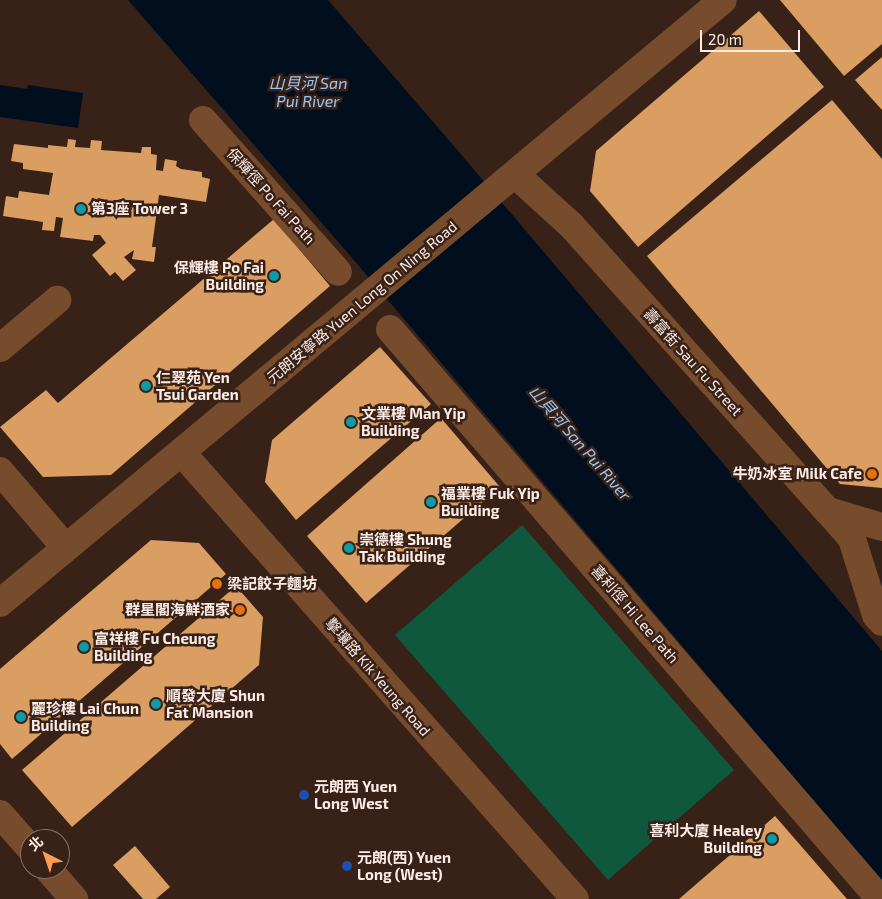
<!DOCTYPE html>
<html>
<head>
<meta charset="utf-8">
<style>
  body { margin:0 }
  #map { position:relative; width:882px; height:899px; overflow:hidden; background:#382116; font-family:"Exo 2","Noto Sans TC",sans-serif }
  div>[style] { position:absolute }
  .green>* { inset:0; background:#0f583d }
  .water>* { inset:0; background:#010e1e }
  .building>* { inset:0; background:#db9e62 }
  .minor>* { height:28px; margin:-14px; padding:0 14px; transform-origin:14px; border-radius:14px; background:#774c2c }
  .dots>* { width:14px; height:14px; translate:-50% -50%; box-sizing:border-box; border:2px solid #382116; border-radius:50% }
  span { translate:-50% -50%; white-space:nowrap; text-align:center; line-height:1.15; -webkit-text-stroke:5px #382116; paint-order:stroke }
  .street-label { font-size:15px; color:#fdece5 }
  .poi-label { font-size:15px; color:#fdece5; font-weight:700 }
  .left { translate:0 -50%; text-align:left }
  .right { translate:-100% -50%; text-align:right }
  .water-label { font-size:16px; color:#9ac8f6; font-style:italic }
  .north { position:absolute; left:20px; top:829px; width:50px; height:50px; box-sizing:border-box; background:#382116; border:1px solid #877269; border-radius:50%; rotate:319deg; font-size:14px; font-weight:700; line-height:20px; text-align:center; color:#fdece5 }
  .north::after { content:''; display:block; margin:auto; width:18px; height:22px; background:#fc9d54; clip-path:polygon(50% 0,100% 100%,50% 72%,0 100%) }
  .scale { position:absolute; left:700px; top:30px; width:100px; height:22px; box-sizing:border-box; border:2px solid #fdece5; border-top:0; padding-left:6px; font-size:15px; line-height:18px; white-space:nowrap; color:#fdece5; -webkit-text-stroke:4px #382116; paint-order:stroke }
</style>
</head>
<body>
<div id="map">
  <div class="green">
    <div style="clip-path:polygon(522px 525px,734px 770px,608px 880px,395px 635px)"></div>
  </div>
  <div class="water">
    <div style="clip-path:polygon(128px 0,328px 0,459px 152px,882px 651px,882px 881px,347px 252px)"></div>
    <div style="clip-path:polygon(0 85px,27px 89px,28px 85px,83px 93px,78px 128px,0 117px)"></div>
  </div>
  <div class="building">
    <div style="clip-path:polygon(780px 0,882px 0,882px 44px,844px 76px)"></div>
    <div style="clip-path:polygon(759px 11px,824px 87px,638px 247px,590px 191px,596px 151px)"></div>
    <div style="clip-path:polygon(882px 57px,882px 110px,855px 80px)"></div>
    <div style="clip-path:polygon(832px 100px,882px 159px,882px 488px,840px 484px,647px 256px)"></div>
    <div style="clip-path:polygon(68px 139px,76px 140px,75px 147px,90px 148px,91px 140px,102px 141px,101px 150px,141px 153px,142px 147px,151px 147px,151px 154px,157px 155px,156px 170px,163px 171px,165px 159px,177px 161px,176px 166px,181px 169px,202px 172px,202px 177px,210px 179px,206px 202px,159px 195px,152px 247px,156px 247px,154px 262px,132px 259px,134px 250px,124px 257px,136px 270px,123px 281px,115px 272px,110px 276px,92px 255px,106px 243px,100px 235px,94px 235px,93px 241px,60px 237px,63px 218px,56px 217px,54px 231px,42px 230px,43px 222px,3px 216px,6px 196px,18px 198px,19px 191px,49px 195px,53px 173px,23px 169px,23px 163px,11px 161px,14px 144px,48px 148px,48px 145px,67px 147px)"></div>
    <div style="clip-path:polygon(274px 219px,330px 286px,111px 475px,43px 477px,0 427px,46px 390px,58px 403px)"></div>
    <div style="clip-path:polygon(380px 347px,431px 404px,296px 520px,265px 482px,272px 440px)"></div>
    <div style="clip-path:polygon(441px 418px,500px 487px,366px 603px,307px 536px)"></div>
    <div style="clip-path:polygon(151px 540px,199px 543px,226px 574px,12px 759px,0 744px,0 669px)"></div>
    <div style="clip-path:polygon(236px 586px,263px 617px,259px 665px,72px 827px,22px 770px)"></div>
    <div style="clip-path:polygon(775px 816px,847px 899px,679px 899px)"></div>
    <div style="clip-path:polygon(135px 846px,170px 887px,156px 899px,143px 899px,113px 865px)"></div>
  </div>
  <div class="minor">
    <div style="left:203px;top:120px;width:203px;rotate:48.4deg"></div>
    <div style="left:516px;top:175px;width:74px;rotate:42.3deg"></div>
    <div style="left:571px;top:225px;width:385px;rotate:48.1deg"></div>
    <div style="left:828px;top:511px;width:56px;rotate:16.5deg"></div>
    <div style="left:390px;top:329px;width:752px;rotate:49.32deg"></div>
    <div style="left:0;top:348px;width:75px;rotate:-40.1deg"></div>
    <div style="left:182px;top:453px;width:594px;rotate:48.61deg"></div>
    <div style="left:0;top:471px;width:100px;rotate:49.5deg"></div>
    <div style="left:828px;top:511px;width:37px;rotate:49deg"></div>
    <div style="left:852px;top:539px;width:80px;rotate:72.5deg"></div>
    <div style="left:876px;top:615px;width:9px;rotate:49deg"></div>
    <div style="left:0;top:603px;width:941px;rotate:-39.83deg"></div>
    <div style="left:0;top:814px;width:45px;rotate:48.6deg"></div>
    <div style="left:48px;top:869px;width:40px;rotate:49deg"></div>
  </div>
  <div class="dots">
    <div style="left:81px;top:209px;background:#0f9aa8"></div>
    <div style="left:274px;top:276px;background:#0f9aa8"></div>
    <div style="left:146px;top:386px;background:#0f9aa8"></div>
    <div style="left:351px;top:422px;background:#0f9aa8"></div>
    <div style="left:872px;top:474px;background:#e8710a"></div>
    <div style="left:431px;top:502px;background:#0f9aa8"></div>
    <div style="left:349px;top:548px;background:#0f9aa8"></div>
    <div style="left:217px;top:584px;background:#e8710a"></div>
    <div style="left:240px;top:610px;background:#e8710a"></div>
    <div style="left:84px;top:647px;background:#0f9aa8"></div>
    <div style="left:156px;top:704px;background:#0f9aa8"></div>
    <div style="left:21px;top:717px;background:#0f9aa8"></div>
    <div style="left:304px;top:795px;background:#1a4fb4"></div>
    <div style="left:772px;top:839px;background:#0f9aa8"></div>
    <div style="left:347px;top:866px;background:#1a4fb4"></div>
  </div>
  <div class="street-label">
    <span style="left:271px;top:196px;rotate:48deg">保輝徑 Po Fai Path</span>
    <span style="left:362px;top:302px;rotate:-40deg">元朗安寧路 Yuen Long On Ning Road</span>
    <span style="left:693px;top:362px;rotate:48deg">壽富街 Sau Fu Street</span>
    <span style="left:635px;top:614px;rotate:49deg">喜利徑 Hi Lee Path</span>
    <span style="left:378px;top:677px;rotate:49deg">擊壤路 Kik Yeung Road</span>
  </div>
  <div class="poi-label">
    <span class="left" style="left:91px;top:209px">第3座 Tower 3</span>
    <span class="right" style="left:264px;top:276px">保輝樓 Po Fai<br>Building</span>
    <span class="left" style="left:156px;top:386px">仁翠苑 Yen<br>Tsui Garden</span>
    <span class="left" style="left:361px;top:422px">文業樓 Man Yip<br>Building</span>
    <span class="right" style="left:862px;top:474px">牛奶冰室 Milk Cafe</span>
    <span class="left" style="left:441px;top:502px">福業樓 Fuk Yip<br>Building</span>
    <span class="left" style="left:359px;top:548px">崇德樓 Shung<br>Tak Building</span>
    <span class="left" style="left:227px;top:584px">梁記餃子麵坊</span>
    <span class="right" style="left:230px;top:610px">群星閣海鮮酒家</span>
    <span class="left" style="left:94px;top:647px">富祥樓 Fu Cheung<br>Building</span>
    <span class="left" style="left:166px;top:704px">順發大廈 Shun<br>Fat Mansion</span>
    <span class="left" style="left:31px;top:717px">麗珍樓 Lai Chun<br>Building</span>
    <span class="left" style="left:314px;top:795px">元朗西 Yuen<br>Long West</span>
    <span class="right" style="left:762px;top:839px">喜利大廈 Healey<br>Building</span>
    <span class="left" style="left:357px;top:866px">元朗(西) Yuen<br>Long (West)</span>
  </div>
  <div class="water-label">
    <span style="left:308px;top:92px">山貝河 San<br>Pui River</span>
    <span style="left:580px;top:443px;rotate:49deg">山貝河 San Pui River</span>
  </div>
  <div class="north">北</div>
  <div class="scale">20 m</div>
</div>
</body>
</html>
